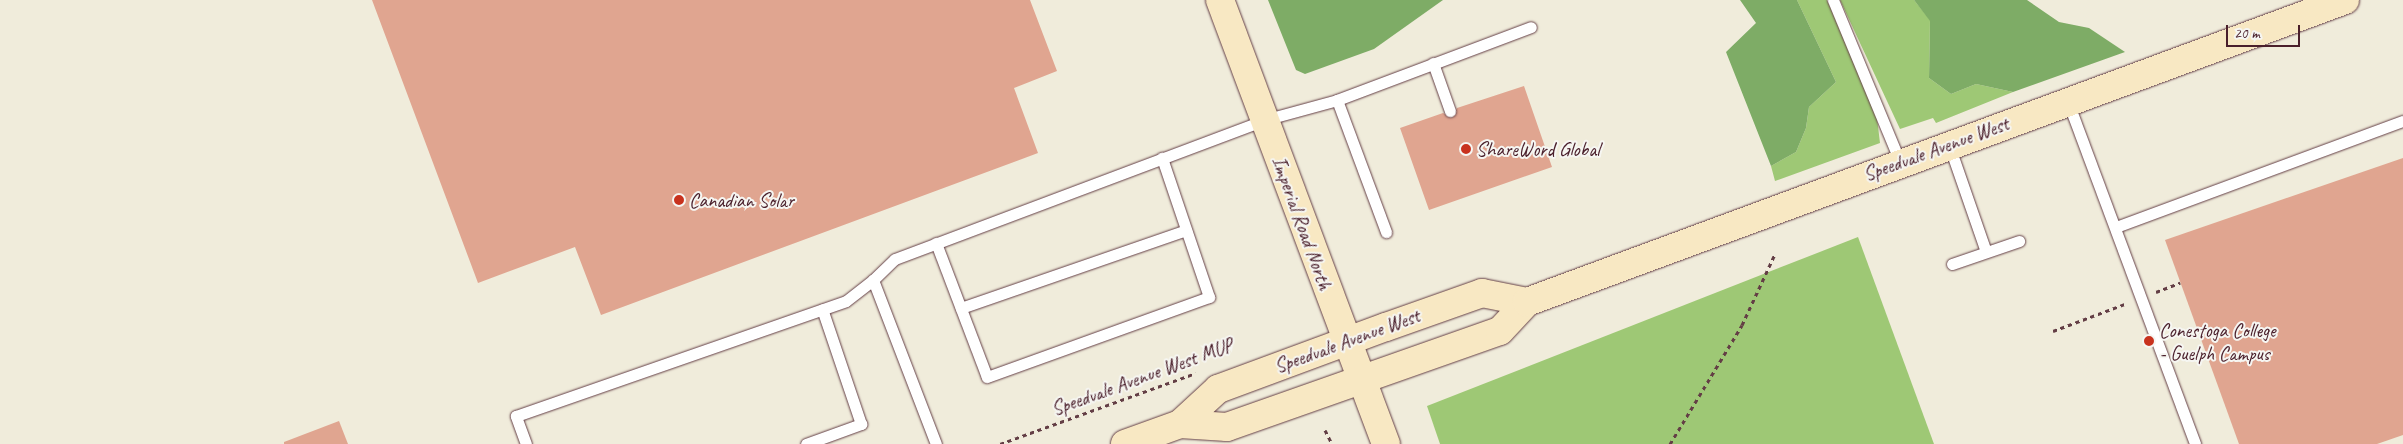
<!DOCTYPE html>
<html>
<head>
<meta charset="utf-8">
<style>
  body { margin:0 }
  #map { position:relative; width:2403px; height:444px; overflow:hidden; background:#f0ecdb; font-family:Caveat,sans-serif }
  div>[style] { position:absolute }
  .green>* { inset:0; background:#9ec875 }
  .forest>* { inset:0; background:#7eac66 }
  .building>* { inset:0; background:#e0a590 }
  .path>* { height:3px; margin-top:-1.5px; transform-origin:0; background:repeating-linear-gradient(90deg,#633e45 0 4px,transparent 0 8px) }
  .roads { filter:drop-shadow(0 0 1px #633e45) drop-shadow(0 0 1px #633e45) }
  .lane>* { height:11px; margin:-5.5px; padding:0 5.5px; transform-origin:5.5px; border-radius:5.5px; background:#fff }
  .secondary>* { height:28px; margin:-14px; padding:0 14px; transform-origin:14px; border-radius:14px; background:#f8e8c3 }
  .dots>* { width:14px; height:14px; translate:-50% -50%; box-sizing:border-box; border:2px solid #f6f6f2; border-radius:50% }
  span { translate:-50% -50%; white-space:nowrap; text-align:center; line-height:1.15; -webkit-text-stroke:4px #f6f6f2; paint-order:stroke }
  .poi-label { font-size:20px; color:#4a1f2b }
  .left { translate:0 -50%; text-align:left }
  .street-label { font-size:20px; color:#4a1f2b }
  .scale { position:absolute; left:2226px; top:25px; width:74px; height:22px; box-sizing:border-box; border:2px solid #4a1f2b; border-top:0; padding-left:6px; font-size:15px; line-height:18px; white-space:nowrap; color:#4a1f2b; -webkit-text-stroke:4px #f6f6f2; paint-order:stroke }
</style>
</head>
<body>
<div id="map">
  <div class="green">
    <div style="clip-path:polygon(1797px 0,1827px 0,1877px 118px,1880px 143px,1775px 181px,1771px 166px,1796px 152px,1806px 128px,1809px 107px,1836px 82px)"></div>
    <div style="clip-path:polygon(1840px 0,1914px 0,1930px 20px,1929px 78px,1951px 94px,1976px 84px,2013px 92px,1936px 123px,1933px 118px,1900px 129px)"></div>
    <div style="clip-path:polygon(1858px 237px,1934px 444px,1440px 444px,1427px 406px)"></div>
  </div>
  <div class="forest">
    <div style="clip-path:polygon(1268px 0,1443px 0,1374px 49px,1305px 74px,1296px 70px)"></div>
    <div style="clip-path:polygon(1740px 0,1797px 0,1836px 82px,1809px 107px,1806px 128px,1796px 152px,1771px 166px,1726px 52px,1756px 23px)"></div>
    <div style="clip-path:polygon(1914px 0,2027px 0,2059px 22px,2089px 28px,2125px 52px,2013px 92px,1976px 84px,1951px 94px,1929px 78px,1930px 21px)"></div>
  </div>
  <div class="building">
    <div style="clip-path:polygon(372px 0,1030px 0,1057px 71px,1014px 88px,1038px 153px,601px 315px,575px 247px,478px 283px)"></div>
    <div style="clip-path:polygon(1524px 86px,1552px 167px,1429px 210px,1400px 128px,1443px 113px,1452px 118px,1457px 108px)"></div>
    <div style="clip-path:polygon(2403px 158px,2403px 435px,2377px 444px,2239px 444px,2165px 240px)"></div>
    <div style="clip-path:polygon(339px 421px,348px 444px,284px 444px,284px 442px)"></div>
  </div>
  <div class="path">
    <div style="left:2156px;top:292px;width:26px;rotate:-21deg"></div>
    <div style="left:2053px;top:331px;width:77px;rotate:-20.6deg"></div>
    <div style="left:1325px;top:430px;width:16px;rotate:63deg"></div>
    <div style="left:1000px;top:444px;width:208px;rotate:-19.9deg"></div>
    <div style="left:1670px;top:444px;width:139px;rotate:-58.8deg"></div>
    <div style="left:1742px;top:325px;width:78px;rotate:-65.1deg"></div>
  </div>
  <div class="roads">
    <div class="lane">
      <div style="left:1833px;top:0;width:175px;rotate:67.5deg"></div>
      <div style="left:1433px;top:63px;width:51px;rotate:70.5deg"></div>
      <div style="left:1337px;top:100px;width:141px;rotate:69.6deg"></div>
      <div style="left:2068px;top:102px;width:365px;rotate:69.6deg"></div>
      <div style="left:1949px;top:145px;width:113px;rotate:70.9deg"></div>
      <div style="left:2116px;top:227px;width:306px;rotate:-20.3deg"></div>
      <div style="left:936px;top:243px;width:143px;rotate:69.2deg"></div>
      <div style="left:987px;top:377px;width:236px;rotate:-19.8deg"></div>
      <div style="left:1209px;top:297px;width:147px;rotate:-108.7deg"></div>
      <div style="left:1952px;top:264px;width:71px;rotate:-18.9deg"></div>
      <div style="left:961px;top:308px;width:238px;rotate:-19.1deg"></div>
      <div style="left:526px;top:444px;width:30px;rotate:-110deg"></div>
      <div style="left:516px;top:416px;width:349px;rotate:-19.2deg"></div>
      <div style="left:846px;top:301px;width:34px;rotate:-38deg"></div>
      <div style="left:806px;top:444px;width:59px;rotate:-20deg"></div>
      <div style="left:861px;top:424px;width:121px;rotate:-108.7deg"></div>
      <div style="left:936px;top:444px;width:176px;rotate:-111deg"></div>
      <div style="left:873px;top:280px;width:30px;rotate:-44deg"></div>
      <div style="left:895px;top:259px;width:394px;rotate:-20.6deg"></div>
      <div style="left:1264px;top:120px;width:76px;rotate:-15.3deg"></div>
      <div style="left:1337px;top:100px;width:207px;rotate:-20.6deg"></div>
    </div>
    <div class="secondary">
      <div style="left:1220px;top:0;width:474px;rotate:69.5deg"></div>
      <div style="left:1180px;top:424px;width:52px;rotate:-42.6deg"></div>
      <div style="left:1218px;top:389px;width:179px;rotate:-20.3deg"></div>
      <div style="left:1386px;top:327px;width:102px;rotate:-19.5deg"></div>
      <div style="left:1482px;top:293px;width:46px;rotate:11.3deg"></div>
      <div style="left:1125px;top:444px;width:59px;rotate:-20deg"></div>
      <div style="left:1180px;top:424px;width:47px;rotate:3.7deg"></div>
      <div style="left:1227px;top:427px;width:289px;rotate:-19.4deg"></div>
      <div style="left:1500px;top:331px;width:40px;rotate:-47deg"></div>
      <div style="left:1527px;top:302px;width:872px;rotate:-20.26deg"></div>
    </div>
  </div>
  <div class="dots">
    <div style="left:1466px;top:149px;background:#c8321e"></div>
    <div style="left:679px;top:200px;background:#c8321e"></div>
    <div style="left:2149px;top:341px;background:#c8321e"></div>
  </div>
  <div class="poi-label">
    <span class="left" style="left:1476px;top:149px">ShareWord Global</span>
    <span class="left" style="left:689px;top:200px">Canadian Solar</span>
    <span class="left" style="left:2159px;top:342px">Conestoga College<br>- Guelph Campus</span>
  </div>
  <div class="street-label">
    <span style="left:1936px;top:149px;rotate:-20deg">Speedvale Avenue West</span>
    <span style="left:1302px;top:223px;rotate:70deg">Imperial Road North</span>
    <span style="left:1347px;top:341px;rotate:-20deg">Speedvale Avenue West</span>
    <span style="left:1142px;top:377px;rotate:-20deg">Speedvale Avenue West MUP</span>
  </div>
  <div class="scale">20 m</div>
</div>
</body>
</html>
